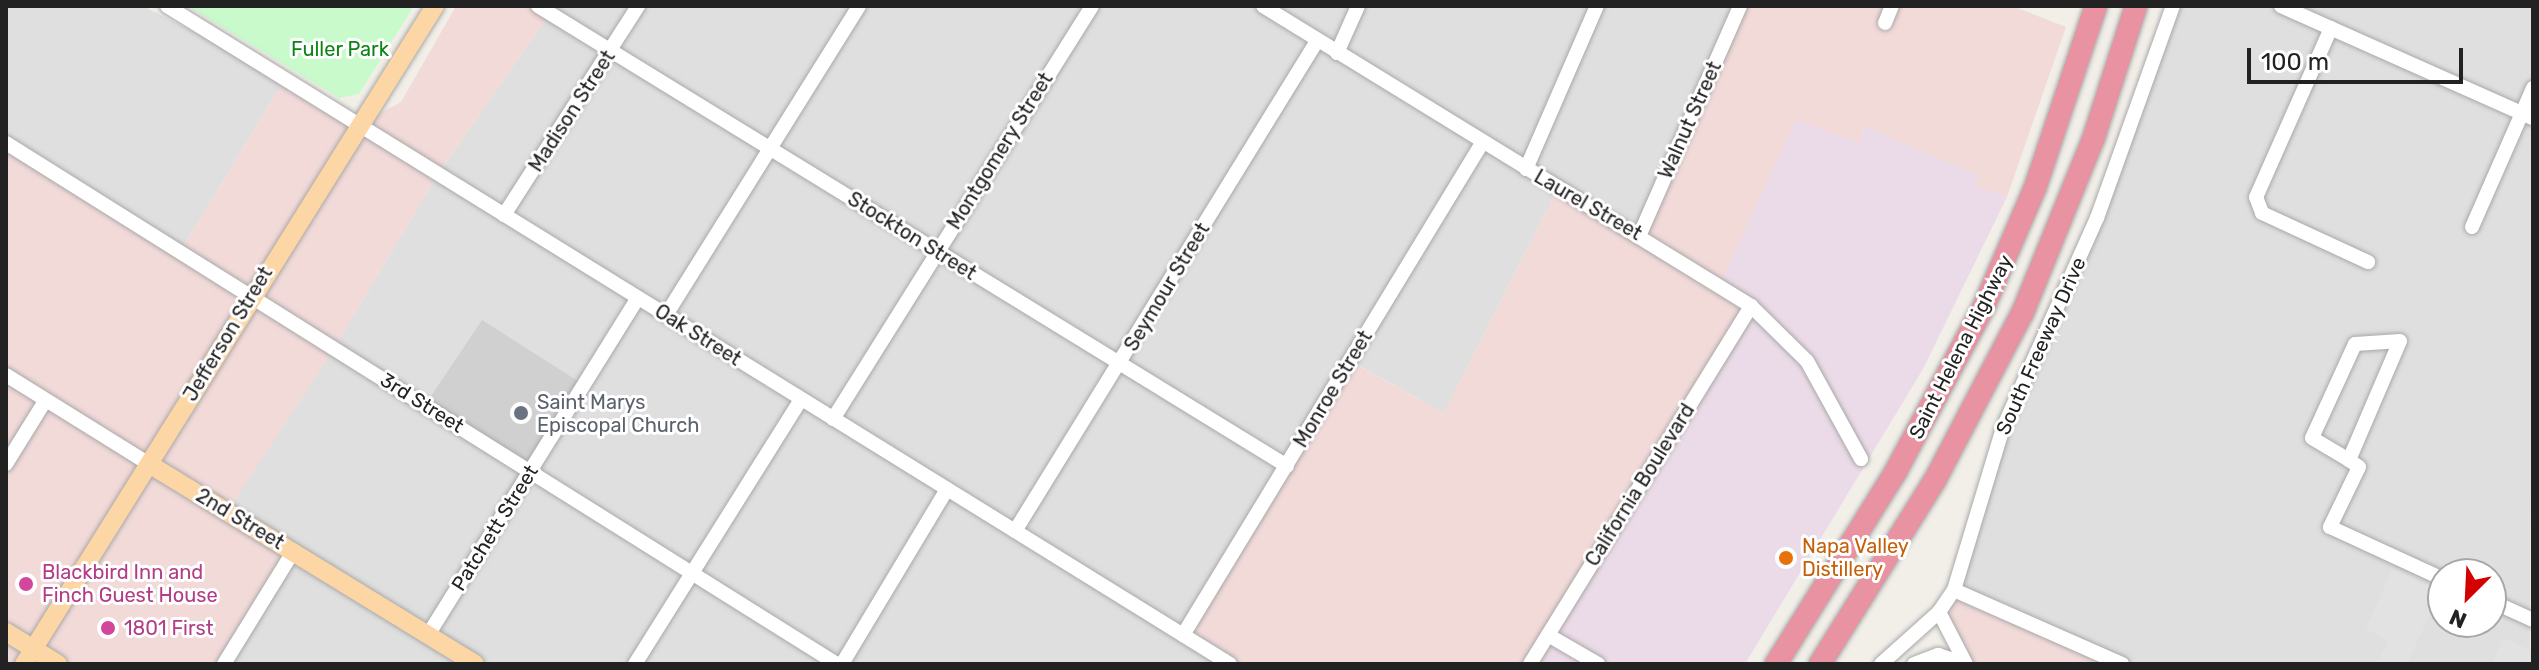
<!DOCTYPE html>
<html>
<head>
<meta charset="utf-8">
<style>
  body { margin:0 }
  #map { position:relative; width:2539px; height:670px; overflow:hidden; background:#f2efe9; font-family:Rubik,sans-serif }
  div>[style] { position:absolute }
  .residential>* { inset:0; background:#e0dfdf }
  .commercial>* { inset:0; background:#f2dad9 }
  .industrial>* { inset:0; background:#ebdbe8 }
  .religious>* { inset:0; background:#d0d0d0 }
  .park>* { inset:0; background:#c8facc }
  .parking>* { inset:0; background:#e2e2e2 }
  .roads { filter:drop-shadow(0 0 2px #a9a9a9) drop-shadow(0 0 2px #a9a9a9) }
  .minor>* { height:14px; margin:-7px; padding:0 7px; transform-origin:7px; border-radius:7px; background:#fff }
  .major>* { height:18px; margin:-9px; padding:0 9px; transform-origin:9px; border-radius:9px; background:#fcd6a4 }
  .highway>* { height:22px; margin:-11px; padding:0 11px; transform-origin:11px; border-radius:11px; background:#e892a2 }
  .dots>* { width:22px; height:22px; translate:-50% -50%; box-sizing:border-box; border:4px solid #fff; border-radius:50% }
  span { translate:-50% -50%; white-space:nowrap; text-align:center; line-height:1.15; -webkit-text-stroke:6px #fff; paint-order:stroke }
  .park-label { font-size:20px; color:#0c8416 }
  .street-label { font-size:20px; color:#222 }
  .worship-label { font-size:20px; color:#5b616d }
  .left { translate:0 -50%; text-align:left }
  .food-label { font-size:20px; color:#c56008 }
  .hotel-label { font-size:20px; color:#b23c85 }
  .frame { position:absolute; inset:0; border:8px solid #222; pointer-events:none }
  .north { position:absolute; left:2427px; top:558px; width:80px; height:80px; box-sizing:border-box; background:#fff; border:2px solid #a7a7a7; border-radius:50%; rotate:204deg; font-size:22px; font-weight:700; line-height:32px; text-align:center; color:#222 }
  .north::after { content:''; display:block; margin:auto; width:28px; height:36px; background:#d40000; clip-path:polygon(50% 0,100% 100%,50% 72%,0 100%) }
  .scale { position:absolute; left:2247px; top:48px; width:216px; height:36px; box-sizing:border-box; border:4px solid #222; border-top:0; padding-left:10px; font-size:24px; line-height:28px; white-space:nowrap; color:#222; -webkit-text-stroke:6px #fff; paint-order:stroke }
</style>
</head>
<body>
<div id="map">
  <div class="residential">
    <div style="clip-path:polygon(6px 6px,143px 6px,285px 79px,180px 252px,6px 143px)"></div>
    <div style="clip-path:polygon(555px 6px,1740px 6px,1640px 234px,1558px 188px,1444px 413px,1351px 361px,1230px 664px,224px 664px,227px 511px,334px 348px,438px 174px)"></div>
    <div style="clip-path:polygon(evenodd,2173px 6px,2533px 6px,2530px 664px,2122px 664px,1955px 590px,1989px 468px,2063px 297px,2173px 6px,2443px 574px,2491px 574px,2491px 622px,2443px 622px,2443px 574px)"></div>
  </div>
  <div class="commercial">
    <div style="clip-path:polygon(456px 6px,555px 6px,438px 174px,334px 348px,228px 511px,293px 552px,224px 664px,6px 664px,6px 143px,180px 252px,285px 79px,361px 123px,401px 102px)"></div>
    <div style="clip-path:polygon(1740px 6px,2012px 6px,2066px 27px,2007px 197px,1974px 186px,1979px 177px,1864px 126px,1860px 143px,1751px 306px,1530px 664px,1230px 664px,1183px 635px,1350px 361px,1444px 413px,1558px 188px,1639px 234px)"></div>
    <div style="clip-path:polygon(1954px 590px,2122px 664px,1914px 664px,1927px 658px,1964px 663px,1939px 612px)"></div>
  </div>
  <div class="industrial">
    <div style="clip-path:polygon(1796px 120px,1860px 143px,1864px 126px,1979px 176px,1975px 186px,2007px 197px,1923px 369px,1745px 664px,1530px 664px,1751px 306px,1719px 286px)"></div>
  </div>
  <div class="religious">
    <div style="clip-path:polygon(482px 320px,584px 385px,531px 472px,425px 405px)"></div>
  </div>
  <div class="park">
    <div style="clip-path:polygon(188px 6px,414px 6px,359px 94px,339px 98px)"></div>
  </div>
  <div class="parking">
    <div style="clip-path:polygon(2392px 569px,2441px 590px,2407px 664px,2377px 664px,2388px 640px,2366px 629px)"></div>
    <div style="clip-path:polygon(2503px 638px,2533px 651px,2530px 664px,2492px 664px)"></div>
  </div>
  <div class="roads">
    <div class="minor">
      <div style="left:167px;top:6px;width:1250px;rotate:31.76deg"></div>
      <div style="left:538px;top:6px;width:879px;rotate:31.56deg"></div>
      <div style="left:1263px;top:6px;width:573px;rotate:31.58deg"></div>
      <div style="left:1751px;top:306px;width:78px;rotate:44.5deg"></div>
      <div style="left:1807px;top:361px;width:112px;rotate:61.1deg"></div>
      <div style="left:2281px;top:6px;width:276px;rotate:24deg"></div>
      <div style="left:1885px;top:23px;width:18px;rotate:-68deg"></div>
      <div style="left:2331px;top:28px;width:185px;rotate:113.9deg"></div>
      <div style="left:2256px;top:197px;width:17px;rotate:69deg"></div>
      <div style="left:2262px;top:213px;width:117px;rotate:24.8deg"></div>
      <div style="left:1337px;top:53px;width:51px;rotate:-65.9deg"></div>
      <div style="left:6px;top:143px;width:981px;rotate:32.09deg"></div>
      <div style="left:1526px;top:169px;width:178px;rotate:-66.5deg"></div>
      <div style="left:504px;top:215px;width:248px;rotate:-57.3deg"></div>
      <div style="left:2472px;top:227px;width:152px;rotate:-66.3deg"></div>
      <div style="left:1640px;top:234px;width:249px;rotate:-66.3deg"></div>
      <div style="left:666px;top:315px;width:364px;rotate:-58deg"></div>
      <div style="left:6px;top:375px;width:168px;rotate:31.9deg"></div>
      <div style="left:833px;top:419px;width:487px;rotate:-57.9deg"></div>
      <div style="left:2349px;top:460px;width:129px;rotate:-66.8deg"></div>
      <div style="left:2400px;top:341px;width:45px;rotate:176.2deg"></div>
      <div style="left:2355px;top:344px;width:103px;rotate:114.6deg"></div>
      <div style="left:2312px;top:438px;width:43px;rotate:30.7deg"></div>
      <div style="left:2349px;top:460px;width:12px;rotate:35deg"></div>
      <div style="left:2359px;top:467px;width:67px;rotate:115.8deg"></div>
      <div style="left:2330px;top:527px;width:124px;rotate:24.7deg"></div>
      <div style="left:6px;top:464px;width:74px;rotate:-58.2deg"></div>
      <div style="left:1015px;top:531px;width:576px;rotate:-58.35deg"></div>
      <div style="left:1954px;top:590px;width:184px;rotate:23.8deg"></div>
      <div style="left:2491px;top:601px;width:46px;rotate:24.3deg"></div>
      <div style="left:1939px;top:612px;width:59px;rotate:62.6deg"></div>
      <div style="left:428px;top:635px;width:397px;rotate:-58.1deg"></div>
      <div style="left:1183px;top:635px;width:576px;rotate:-58.71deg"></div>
      <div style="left:1548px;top:635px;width:58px;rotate:30.1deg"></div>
      <div style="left:224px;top:664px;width:132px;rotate:-58.4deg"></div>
      <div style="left:635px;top:664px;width:313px;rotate:-57.9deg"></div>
      <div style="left:842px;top:664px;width:204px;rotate:-59deg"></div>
      <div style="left:1530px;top:664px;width:421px;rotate:-58.3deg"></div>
      <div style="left:1881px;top:664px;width:78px;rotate:-41.9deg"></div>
      <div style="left:1939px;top:612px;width:27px;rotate:-56deg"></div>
      <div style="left:1954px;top:590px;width:169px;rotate:-73.2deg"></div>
      <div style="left:2003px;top:428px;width:230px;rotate:-65.9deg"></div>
      <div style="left:2097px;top:218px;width:225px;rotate:-70.3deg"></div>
      <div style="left:1914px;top:664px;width:26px;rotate:-21deg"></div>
      <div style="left:1938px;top:655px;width:29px;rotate:18deg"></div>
    </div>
    <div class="major">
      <div style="left:149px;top:464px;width:382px;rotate:31.5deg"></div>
      <div style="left:6px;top:632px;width:61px;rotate:31.6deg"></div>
      <div style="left:24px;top:664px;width:776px;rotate:-58.01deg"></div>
    </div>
    <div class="highway">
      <div style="left:1776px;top:664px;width:227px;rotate:-58.1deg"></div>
      <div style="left:1896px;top:471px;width:189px;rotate:-61.9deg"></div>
      <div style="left:1985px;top:304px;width:126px;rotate:-66.7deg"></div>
      <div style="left:2035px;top:188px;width:192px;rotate:-71.5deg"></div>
      <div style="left:1820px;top:664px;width:217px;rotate:-58deg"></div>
      <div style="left:1935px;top:480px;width:190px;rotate:-62.4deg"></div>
      <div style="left:2023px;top:312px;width:189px;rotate:-67.9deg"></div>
      <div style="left:2094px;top:137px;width:138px;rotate:-72.2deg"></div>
    </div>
  </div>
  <div class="dots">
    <div style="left:521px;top:413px;background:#6b7280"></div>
    <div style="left:1786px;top:558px;background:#e8710a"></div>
    <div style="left:26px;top:584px;background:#d1479c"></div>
    <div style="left:108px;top:628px;background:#d1479c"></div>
  </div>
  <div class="park-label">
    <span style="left:340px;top:49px">Fuller Park</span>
  </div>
  <div class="street-label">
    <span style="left:572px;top:111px;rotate:-57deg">Madison Street</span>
    <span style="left:1690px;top:120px;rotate:-66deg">Walnut Street</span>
    <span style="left:1000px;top:151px;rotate:-58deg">Montgomery Street</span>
    <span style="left:1588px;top:205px;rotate:30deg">Laurel Street</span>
    <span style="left:912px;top:236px;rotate:32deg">Stockton Street</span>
    <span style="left:1167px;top:287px;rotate:-59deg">Seymour Street</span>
    <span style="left:228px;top:334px;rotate:-59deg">Jefferson Street</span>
    <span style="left:698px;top:335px;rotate:32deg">Oak Street</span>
    <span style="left:2041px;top:346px;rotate:-66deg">South Freeway Drive</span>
    <span style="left:1961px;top:347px;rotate:-63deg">Saint Helena Highway</span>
    <span style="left:1333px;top:389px;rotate:-59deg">Monroe Street</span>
    <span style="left:422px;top:403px;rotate:32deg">3rd Street</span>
    <span style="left:1640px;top:485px;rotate:-58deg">California Boulevard</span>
    <span style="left:240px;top:519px;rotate:31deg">2nd Street</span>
    <span style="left:495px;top:528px;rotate:-58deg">Patchett Street</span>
  </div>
  <div class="worship-label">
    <span class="left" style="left:537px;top:414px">Saint Marys<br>Episcopal Church</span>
  </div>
  <div class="food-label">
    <span class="left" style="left:1802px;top:558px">Napa Valley<br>Distillery</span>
  </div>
  <div class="hotel-label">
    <span class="left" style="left:42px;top:584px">Blackbird Inn and<br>Finch Guest House</span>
    <span class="left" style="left:124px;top:628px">1801 First</span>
  </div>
  <div class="frame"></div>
  <div class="north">N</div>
  <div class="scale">100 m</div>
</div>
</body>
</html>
